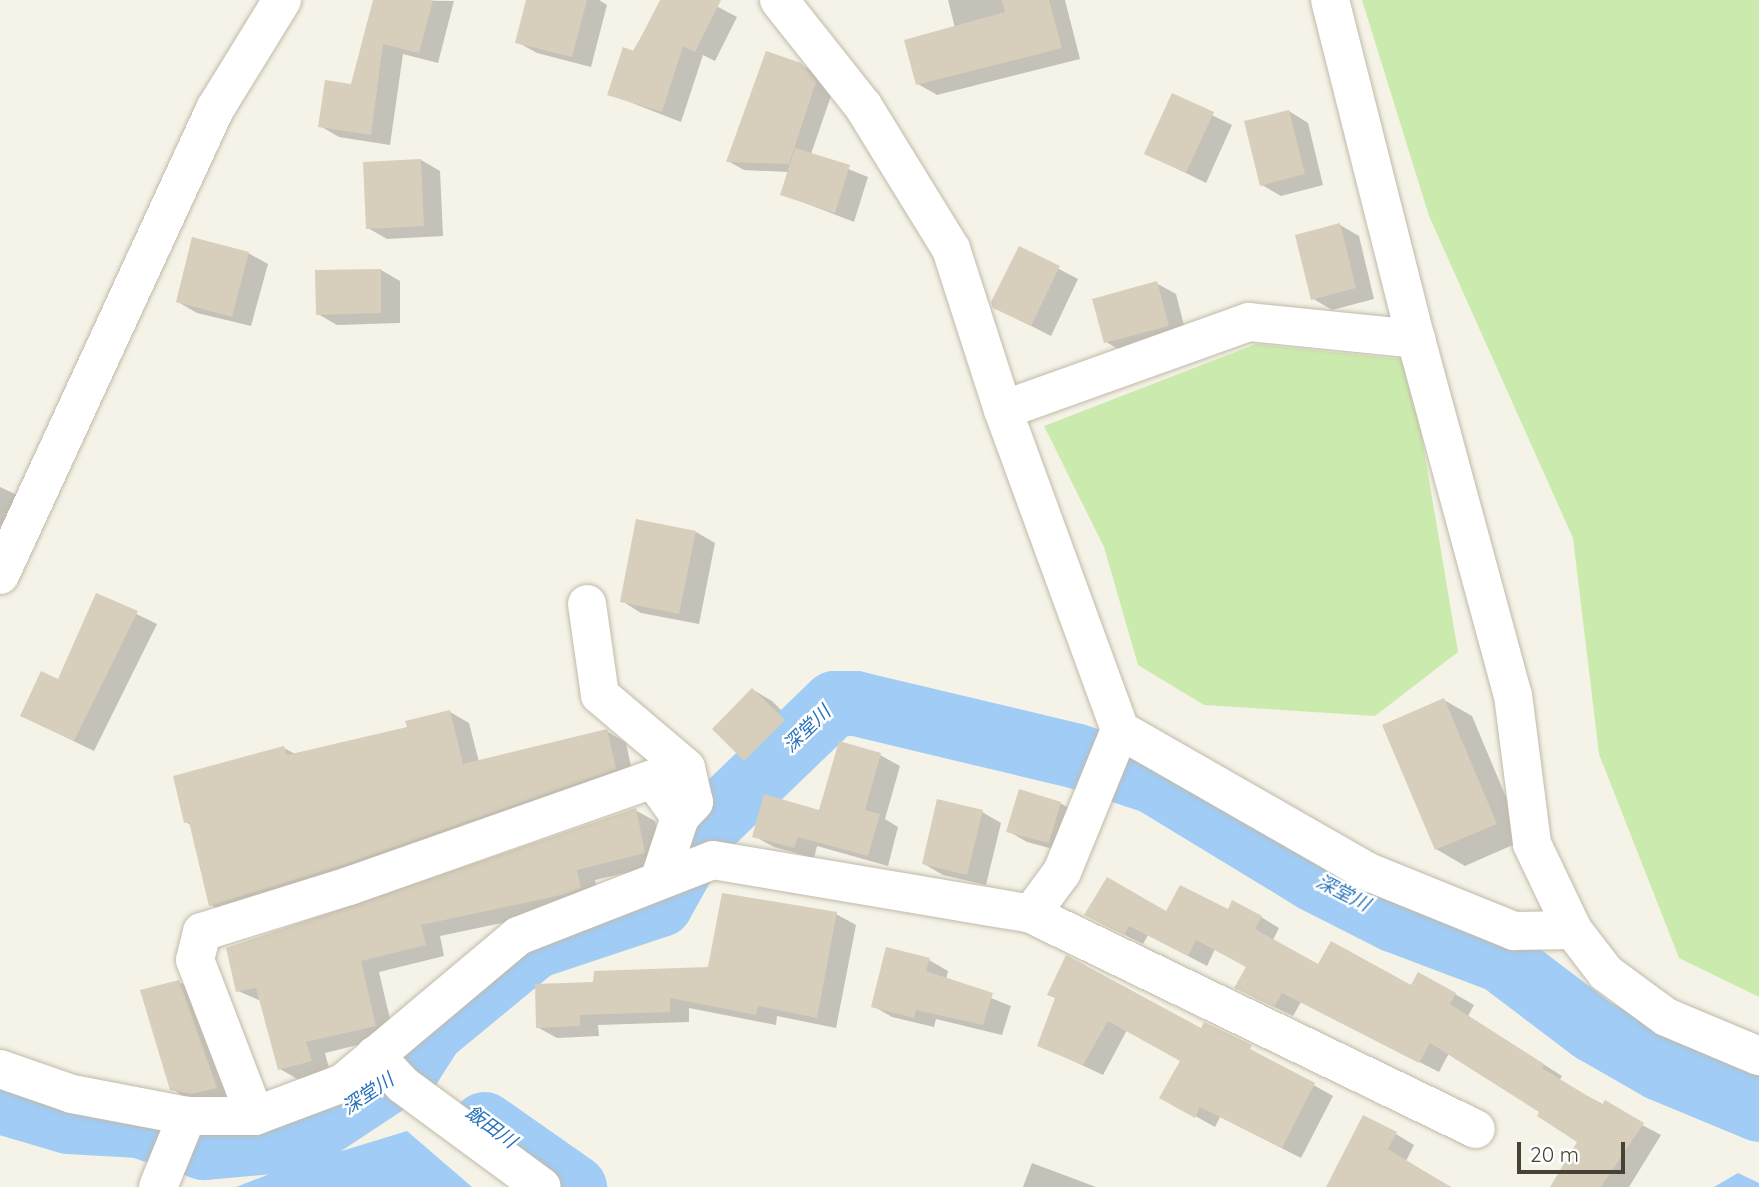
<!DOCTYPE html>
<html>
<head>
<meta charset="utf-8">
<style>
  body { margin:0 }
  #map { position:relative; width:1759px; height:1187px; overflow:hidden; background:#f5f2e7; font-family:Quicksand,"Noto Sans JP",sans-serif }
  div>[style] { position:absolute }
  .green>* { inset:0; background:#cbebae }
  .water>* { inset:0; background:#a0ccf5 }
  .shadow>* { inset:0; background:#0003 }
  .river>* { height:65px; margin:-32.5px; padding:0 32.5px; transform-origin:32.5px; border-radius:32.5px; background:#a0ccf5 }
  .building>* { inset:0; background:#d7cebc }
  .roads { filter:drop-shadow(0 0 2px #c1baa9) drop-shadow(0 0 2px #c1baa9) }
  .minor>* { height:38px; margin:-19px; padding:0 19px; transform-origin:19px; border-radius:19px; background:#fff }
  span { translate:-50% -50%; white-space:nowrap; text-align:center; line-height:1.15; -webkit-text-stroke:5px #fff; paint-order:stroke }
  .water-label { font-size:19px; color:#2872bb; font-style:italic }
  .scale { position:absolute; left:1517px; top:1142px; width:108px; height:32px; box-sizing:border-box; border:4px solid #484236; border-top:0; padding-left:9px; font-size:21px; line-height:24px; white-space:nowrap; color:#484236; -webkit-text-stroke:5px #fff; paint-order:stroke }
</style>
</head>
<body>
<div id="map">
  <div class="green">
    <div style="clip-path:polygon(1362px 0,1759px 0,1759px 997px,1679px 958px,1599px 754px,1573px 538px,1429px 216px)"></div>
    <div style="clip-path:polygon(1256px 344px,1409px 360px,1458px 652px,1375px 716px,1204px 705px,1138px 665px,1104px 547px,1044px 426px)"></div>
  </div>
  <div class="water">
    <div style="clip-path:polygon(407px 1131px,472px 1187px,236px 1187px,283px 1169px)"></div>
    <div style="clip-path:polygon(1738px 1173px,1759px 1183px,1759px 1187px,1714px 1187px)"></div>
  </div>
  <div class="shadow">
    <div style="clip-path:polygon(374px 0,454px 1px,438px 63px,403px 54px,390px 145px,339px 137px,320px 126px,352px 86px)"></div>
    <div style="clip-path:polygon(528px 0,599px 0,607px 5px,591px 67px,537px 53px,517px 42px)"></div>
    <div style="clip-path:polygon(662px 0,705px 0,737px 17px,715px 61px,703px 55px,681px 122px,609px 94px)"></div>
    <div style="clip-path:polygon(948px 0,1065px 0,1080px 59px,937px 95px,918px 84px,955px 28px)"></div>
    <div style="clip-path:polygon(800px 64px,817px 74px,832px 93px,811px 154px,868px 177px,854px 222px,782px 194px,789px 172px,744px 170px,728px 161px)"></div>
    <div style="clip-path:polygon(1173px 96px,1232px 125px,1206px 183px,1146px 153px)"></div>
    <div style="clip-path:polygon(1289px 111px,1308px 123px,1323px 185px,1281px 196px,1262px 185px)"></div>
    <div style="clip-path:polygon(421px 160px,440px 171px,443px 236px,387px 239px,368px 228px)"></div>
    <div style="clip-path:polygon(1340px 225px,1359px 236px,1374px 299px,1332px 310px,1312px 298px)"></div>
    <div style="clip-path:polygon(1019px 248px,1078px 279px,1051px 336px,994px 307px)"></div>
    <div style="clip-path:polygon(248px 253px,268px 264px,251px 326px,197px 313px,178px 302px)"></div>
    <div style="clip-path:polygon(381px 270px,400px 281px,400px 323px,337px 325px,318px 314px)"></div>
    <div style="clip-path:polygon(1156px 283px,1176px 294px,1187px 337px,1125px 353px,1106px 342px)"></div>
    <div style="clip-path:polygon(0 487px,30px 501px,0 547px)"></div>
    <div style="clip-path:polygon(696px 532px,715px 543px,699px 624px,641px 613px,622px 601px)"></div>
    <div style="clip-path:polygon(97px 595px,157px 624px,94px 751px,22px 716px,59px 681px)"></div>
    <div style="clip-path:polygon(753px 690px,772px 701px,803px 732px,765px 770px,745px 759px)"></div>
    <div style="clip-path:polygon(1444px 700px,1472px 716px,1524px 840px,1465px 866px,1436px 849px)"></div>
    <div style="clip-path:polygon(450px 712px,469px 723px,479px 762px,607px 731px,626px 743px,634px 780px,230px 916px,211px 905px,192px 826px,186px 822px,284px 748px,297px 755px,409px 728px)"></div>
    <div style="clip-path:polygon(880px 755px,900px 766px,885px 819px,898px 827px,888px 866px,817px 846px,814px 858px,774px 847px,754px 836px,820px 812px)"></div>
    <div style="clip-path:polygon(1060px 803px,1079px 814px,1068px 853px,1027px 842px,1008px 831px)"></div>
    <div style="clip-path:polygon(635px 810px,655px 821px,664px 864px,595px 880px,599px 899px,582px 906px,440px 936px,444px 956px,379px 972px,394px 1036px,325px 1053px,330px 1072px,299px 1080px,280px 1069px,261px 1001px,238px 991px)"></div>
    <div style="clip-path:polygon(982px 812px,1001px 823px,986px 885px,943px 875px,924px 864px)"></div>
    <div style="clip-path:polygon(1228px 912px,1261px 917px,1279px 928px,1273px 940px,1319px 966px,1455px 994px,1474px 1005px,1468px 1016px,1562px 1076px,1559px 1081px,1661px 1135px,1629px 1187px,1552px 1187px,1579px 1141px,1542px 1111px,1449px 1053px,1439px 1072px,1301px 1002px,1293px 1016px,1255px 998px,1248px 967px,1215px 949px,1207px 966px,1148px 935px,1143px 944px,1105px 925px,1166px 914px)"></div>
    <div style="clip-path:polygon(836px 914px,856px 925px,836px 1028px,777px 1016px,776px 1025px,689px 1008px,689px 1022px,598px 1025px,599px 1036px,557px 1038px,537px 1027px,595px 984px,709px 969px)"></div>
    <div style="clip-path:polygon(929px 960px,948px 971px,946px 980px,1011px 1006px,1002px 1035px,936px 1019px,934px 1027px,892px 1017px,873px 1006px)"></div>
    <div style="clip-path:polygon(179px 982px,198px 993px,236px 1098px,191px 1101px,172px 1089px,142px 991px)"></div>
    <div style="clip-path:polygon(1057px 998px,1202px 1031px,1205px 1024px,1333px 1096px,1301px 1158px,1220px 1117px,1215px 1127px,1161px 1097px,1182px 1060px,1127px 1030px,1103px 1075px,1039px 1045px)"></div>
    <div style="clip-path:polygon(1396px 1134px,1414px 1145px,1406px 1161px,1451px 1187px,1331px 1187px)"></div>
    <div style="clip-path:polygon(1032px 1163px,1096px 1187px,1023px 1187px)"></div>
  </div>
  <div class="river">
    <div style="left:0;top:1101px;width:71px;rotate:16.4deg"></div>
    <div style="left:68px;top:1121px;width:71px;rotate:3.2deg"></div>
    <div style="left:139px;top:1125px;width:68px;rotate:19deg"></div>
    <div style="left:203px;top:1147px;width:69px;rotate:-5deg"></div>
    <div style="left:272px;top:1141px;width:49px;rotate:-17.7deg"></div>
    <div style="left:319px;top:1126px;width:107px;rotate:-33.5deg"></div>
    <div style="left:408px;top:1067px;width:43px;rotate:-57.4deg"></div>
    <div style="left:431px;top:1031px;width:134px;rotate:-39.5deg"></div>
    <div style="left:534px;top:946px;width:133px;rotate:-18.4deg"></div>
    <div style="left:660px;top:904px;width:82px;rotate:-60.9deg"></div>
    <div style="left:700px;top:832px;width:186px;rotate:-43.9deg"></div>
    <div style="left:834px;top:703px;width:21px"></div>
    <div style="left:855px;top:703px;width:228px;rotate:13.4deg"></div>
    <div style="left:1077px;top:756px;width:80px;rotate:18.2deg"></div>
    <div style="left:1153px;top:781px;width:188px;rotate:31.3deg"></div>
    <div style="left:1314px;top:879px;width:89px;rotate:26.9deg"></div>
    <div style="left:1393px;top:919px;width:116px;rotate:20.8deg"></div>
    <div style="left:1501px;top:960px;width:114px;rotate:37.2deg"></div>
    <div style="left:1592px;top:1029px;width:78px;rotate:29.8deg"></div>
    <div style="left:1660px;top:1068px;width:107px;rotate:22.5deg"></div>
    <div style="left:484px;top:1124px;width:110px;rotate:35deg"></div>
  </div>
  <div class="building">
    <div style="clip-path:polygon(373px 0,433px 0,419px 53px,383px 44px,371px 135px,318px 127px,325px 80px,351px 84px)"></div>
    <div style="clip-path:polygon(526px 0,587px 0,572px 57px,515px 43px)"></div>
    <div style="clip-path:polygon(660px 0,721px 0,695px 52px,683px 46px,662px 112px,607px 95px,623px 47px,634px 51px)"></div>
    <div style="clip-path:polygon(1002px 0,1049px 0,1062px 48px,916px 85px,904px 40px,1005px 12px)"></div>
    <div style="clip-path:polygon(766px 51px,801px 63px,816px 82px,789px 164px,726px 162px)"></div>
    <div style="clip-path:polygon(1172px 93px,1214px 112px,1186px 173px,1144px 154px)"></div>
    <div style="clip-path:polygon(1289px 110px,1305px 174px,1260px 186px,1244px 121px)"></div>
    <div style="clip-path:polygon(795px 148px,850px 165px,835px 213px,780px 195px)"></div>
    <div style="clip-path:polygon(421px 159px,424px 226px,366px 229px,363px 162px)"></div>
    <div style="clip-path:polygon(1340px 223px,1356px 288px,1311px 300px,1295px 235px)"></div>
    <div style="clip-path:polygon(192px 237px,249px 252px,232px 317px,176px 302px)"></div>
    <div style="clip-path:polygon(1019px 246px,1060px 266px,1031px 326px,993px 308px,991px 302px)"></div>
    <div style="clip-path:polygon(381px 269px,381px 313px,316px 315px,315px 270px)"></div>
    <div style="clip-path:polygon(1157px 281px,1169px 326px,1104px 343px,1092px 299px)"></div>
    <div style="clip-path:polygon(636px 519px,696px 531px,679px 614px,620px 602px)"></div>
    <div style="clip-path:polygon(96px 593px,138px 611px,74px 741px,20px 716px,41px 671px,58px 679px)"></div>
    <div style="clip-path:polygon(752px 688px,785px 720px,744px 761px,712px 729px)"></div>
    <div style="clip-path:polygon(1444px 698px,1497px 824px,1435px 850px,1382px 725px)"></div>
    <div style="clip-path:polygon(450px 710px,463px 764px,607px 729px,616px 769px,342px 865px,209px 906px,189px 822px,184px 823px,173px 776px,284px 746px,287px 755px,407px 727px,405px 721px)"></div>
    <div style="clip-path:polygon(839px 741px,881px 753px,865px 810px,880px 814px,868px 856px,798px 837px,794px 848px,752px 837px,764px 794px,819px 810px)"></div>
    <div style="clip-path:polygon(1019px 789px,1061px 802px,1049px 843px,1006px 832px)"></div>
    <div style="clip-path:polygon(937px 799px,983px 810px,967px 875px,922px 864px)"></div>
    <div style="clip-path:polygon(636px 808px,645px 853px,577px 870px,581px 888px,562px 895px,421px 925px,426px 945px,361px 961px,376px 1026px,306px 1042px,312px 1061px,278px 1070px,256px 988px,236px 992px,226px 948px)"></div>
    <div style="clip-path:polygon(1107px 877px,1166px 911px,1180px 885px,1228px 909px,1232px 900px,1262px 916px,1255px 929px,1318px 964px,1331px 941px,1411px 985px,1418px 972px,1456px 993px,1450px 1004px,1544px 1064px,1542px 1068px,1602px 1105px,1605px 1100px,1644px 1123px,1601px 1187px,1550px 1187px,1577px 1142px,1537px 1116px,1539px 1112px,1430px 1043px,1419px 1063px,1282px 993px,1274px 1007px,1234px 988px,1246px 967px,1196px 940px,1188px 956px,1129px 926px,1124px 935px,1084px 915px)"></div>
    <div style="clip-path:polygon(722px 893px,837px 912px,817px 1018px,758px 1006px,756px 1015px,670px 998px,670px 1012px,580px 1015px,580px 1026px,536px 1028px,535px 984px,593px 982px,594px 971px,708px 967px)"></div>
    <div style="clip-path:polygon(886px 947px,930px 958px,926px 971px,993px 993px,983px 1025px,916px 1010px,914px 1018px,871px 1007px)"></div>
    <div style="clip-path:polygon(1066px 955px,1201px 1028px,1204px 1022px,1252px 1045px,1250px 1049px,1315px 1083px,1282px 1148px,1200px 1107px,1195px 1118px,1159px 1098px,1180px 1061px,1108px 1021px,1083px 1065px,1037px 1046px,1055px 998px,1047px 995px)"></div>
    <div style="clip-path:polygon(179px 980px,217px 1088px,191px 1094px,170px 1090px,140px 990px)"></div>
    <div style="clip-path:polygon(1363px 1115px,1397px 1132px,1388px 1149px,1450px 1187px,1326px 1187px)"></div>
  </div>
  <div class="roads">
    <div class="minor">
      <div style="left:779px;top:0;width:135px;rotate:51.6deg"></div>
      <div style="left:863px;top:106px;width:168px;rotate:58.4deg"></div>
      <div style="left:951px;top:249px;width:169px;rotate:72.1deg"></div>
      <div style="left:1003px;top:410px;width:341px;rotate:69.9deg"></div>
      <div style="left:1120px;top:730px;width:284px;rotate:29.8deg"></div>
      <div style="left:1366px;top:871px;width:160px;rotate:22.1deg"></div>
      <div style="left:1514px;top:931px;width:59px;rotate:-1deg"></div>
      <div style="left:1330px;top:0;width:350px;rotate:75.8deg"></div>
      <div style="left:1416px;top:339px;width:369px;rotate:74.8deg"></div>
      <div style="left:1513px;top:695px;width:150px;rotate:82.7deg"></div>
      <div style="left:1532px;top:844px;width:95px;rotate:64.5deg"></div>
      <div style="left:1573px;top:930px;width:54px;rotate:52.5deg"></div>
      <div style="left:1606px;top:973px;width:74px;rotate:36.3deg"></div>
      <div style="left:1666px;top:1017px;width:101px;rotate:22.8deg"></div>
      <div style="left:1003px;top:410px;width:261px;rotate:-19.7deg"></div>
      <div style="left:1249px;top:322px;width:168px;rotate:5.8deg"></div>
      <div style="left:0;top:575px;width:513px;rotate:-65.23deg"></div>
      <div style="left:215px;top:109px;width:128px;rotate:-58.4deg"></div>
      <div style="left:587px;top:604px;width:92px;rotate:81.9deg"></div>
      <div style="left:600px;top:695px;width:113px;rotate:40.3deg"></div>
      <div style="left:686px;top:768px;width:35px;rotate:77deg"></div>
      <div style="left:694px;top:802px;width:21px;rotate:133deg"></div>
      <div style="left:1031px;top:914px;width:494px;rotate:25.8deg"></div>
      <div style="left:375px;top:1055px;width:41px;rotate:47deg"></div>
      <div style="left:403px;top:1085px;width:172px;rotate:36.3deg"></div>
      <div style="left:0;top:1069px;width:76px;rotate:19.1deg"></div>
      <div style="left:72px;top:1094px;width:117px;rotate:10.8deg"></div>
      <div style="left:187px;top:1116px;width:68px"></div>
      <div style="left:255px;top:1116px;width:94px;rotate:-20.6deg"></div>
      <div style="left:343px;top:1083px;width:229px;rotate:-40deg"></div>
      <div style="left:518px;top:936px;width:209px;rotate:-21.3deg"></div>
      <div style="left:713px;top:860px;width:323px;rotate:9.6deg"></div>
      <div style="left:1031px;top:914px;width:52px;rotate:-53.6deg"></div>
      <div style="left:1062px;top:872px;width:153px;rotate:-67.8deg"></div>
      <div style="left:255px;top:1116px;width:167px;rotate:-111deg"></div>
      <div style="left:195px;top:960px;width:29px;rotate:-76deg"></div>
      <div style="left:202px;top:932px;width:154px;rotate:-17.4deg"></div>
      <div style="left:349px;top:886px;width:322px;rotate:-19.4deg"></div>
      <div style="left:653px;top:779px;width:47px;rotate:54.6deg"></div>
      <div style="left:680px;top:817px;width:67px;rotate:108.2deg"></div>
      <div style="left:158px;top:1187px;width:77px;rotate:-67.8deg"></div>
    </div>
  </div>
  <div class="water-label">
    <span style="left:807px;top:729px;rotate:-44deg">深堂川</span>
    <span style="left:1343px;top:893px;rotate:27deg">深堂川</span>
    <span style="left:368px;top:1094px;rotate:-34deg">深堂川</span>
    <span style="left:491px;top:1127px;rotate:36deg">飯田川</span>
  </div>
  <div class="scale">20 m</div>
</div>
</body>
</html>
